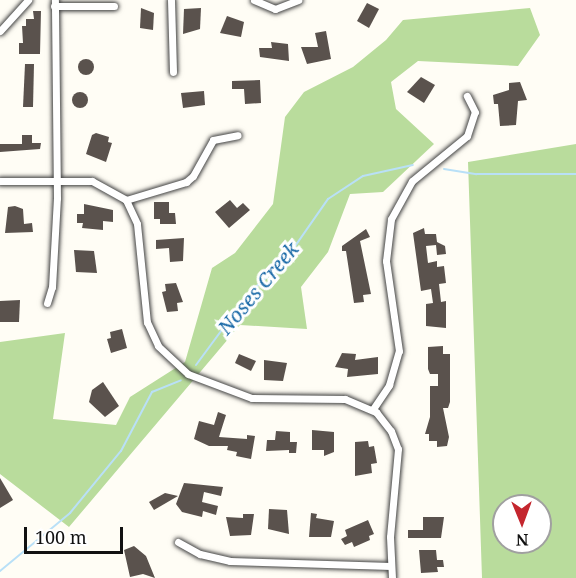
<!DOCTYPE html>
<html>
<head>
<meta charset="utf-8">
<style>
  body { margin:0 }
  #map { position:relative; width:576px; height:578px; overflow:hidden; background:#fffdf5; font-family:"Noto Serif",serif }
  div>[style] { position:absolute }
  .forest>* { inset:0; background:#b9dc9c }
  .stream>* { height:2px; margin:-1px; padding:0 1px; transform-origin:1px; border-radius:1px; background:#b9e0f7 }
  .building>* { inset:0; background:#5a524d }
  .round { border-radius:50% }
  .roads { filter:drop-shadow(0 0 2px #444) drop-shadow(0 0 2px #444) }
  .minor>* { height:7px; margin:-3.5px; padding:0 3.5px; transform-origin:3.5px; border-radius:3.5px; background:#fff }
  span { translate:-50% -50%; white-space:nowrap; text-align:center; line-height:1.15; -webkit-text-stroke:6px #fff; paint-order:stroke }
  .water-label { font-size:20px; color:#1768a6; font-style:italic }
  .north { position:absolute; left:492px; top:494px; width:60px; height:60px; box-sizing:border-box; background:#fff; border:2px solid #a0a0a0; border-radius:50%; rotate:179deg; font-size:16px; font-weight:700; line-height:24px; text-align:center; color:#111 }
  .north::after { content:''; display:block; margin:auto; width:21px; height:27px; background:#c4262e; clip-path:polygon(50% 0,100% 100%,50% 72%,0 100%) }
  .scale { position:absolute; left:24px; top:527px; width:99px; height:27px; box-sizing:border-box; border:3px solid #111; border-top:0; padding-left:8px; font-size:18px; line-height:21px; white-space:nowrap; color:#111; -webkit-text-stroke:4px #fff; paint-order:stroke }
</style>
</head>
<body>
<div id="map">
  <div class="forest">
    <div style="clip-path:polygon(530px 8px,540px 35px,518px 66px,418px 61px,391px 82px,396px 109px,434px 144px,383px 192px,350px 194px,328px 252px,301px 287px,307px 329px,240px 325px,69px 527px,0 474px,0 342px,65px 333px,53px 419px,116px 425px,130px 397px,185px 362px,212px 268px,235px 253px,273px 204px,285px 117px,304px 92px,353px 67px,386px 40px,403px 20px)"></div>
    <div style="clip-path:polygon(evenodd,576px 144px,576px 578px,482px 578px,468px 162px,576px 144px,504px 506px,540px 506px,540px 542px,504px 542px,504px 506px)"></div>
  </div>
  <div class="stream">
    <div style="left:444px;top:169px;width:33px;rotate:9deg"></div>
    <div style="left:477px;top:174px;width:99px"></div>
    <div style="left:196px;top:365px;width:89px;rotate:-53.6deg"></div>
    <div style="left:249px;top:293px;width:47px;rotate:-41.5deg"></div>
    <div style="left:284px;top:262px;width:77px;rotate:-55.1deg"></div>
    <div style="left:328px;top:199px;width:42px;rotate:-33.3deg"></div>
    <div style="left:363px;top:176px;width:51px;rotate:-12.4deg"></div>
    <div style="left:0;top:571px;width:91px;rotate:-39.6deg"></div>
    <div style="left:70px;top:513px;width:80px;rotate:-50.6deg"></div>
    <div style="left:121px;top:451px;width:67px;rotate:-62.3deg"></div>
    <div style="left:152px;top:392px;width:31px;rotate:-22deg"></div>
  </div>
  <div class="building">
    <div style="clip-path:polygon(367px 3px,379px 9px,369px 28px,357px 21px)"></div>
    <div style="clip-path:polygon(141px 8px,154px 13px,153px 30px,140px 28px)"></div>
    <div style="clip-path:polygon(201px 8px,200px 29px,183px 34px,184px 9px)"></div>
    <div style="clip-path:polygon(33px 11px,41px 11px,40px 54px,19px 54px,19px 43px,23px 43px,22px 26px,26px 26px,26px 19px,34px 19px)"></div>
    <div style="clip-path:polygon(227px 16px,244px 22px,241px 37px,220px 33px)"></div>
    <div style="clip-path:polygon(326px 31px,331px 59px,307px 64px,301px 47px,318px 47px,315px 33px)"></div>
    <div style="clip-path:polygon(271px 42px,288px 44px,289px 61px,260px 57px,259px 48px,272px 48px)"></div>
    <div class="round" style="left:78px;top:59px;width:16px;height:16px"></div>
    <div style="clip-path:polygon(25px 64px,34px 64px,33px 107px,23px 107px)"></div>
    <div style="clip-path:polygon(421px 77px,435px 85px,424px 103px,407px 92px)"></div>
    <div style="clip-path:polygon(260px 80px,261px 103px,245px 104px,244px 89px,232px 89px,232px 81px)"></div>
    <div style="clip-path:polygon(520px 82px,527px 100px,518px 101px,516px 125px,500px 126px,498px 104px,494px 104px,493px 95px,509px 90px,509px 83px)"></div>
    <div style="clip-path:polygon(204px 91px,205px 105px,183px 108px,181px 93px)"></div>
    <div class="round" style="left:72px;top:92px;width:16px;height:16px"></div>
    <div style="clip-path:polygon(96px 133px,109px 137px,108px 142px,112px 143px,106px 162px,86px 154px,92px 135px)"></div>
    <div style="clip-path:polygon(22px 135px,32px 135px,32px 143px,41px 143px,40px 149px,0 152px,0 144px,22px 144px)"></div>
    <div style="clip-path:polygon(230px 200px,237px 208px,243px 203px,250px 210px,229px 228px,215px 212px)"></div>
    <div style="clip-path:polygon(154px 202px,169px 202px,169px 213px,175px 213px,176px 224px,160px 224px,160px 219px,154px 219px)"></div>
    <div style="clip-path:polygon(84px 204px,113px 210px,113px 222px,103px 221px,103px 230px,82px 228px,83px 223px,77px 223px,77px 214px,84px 214px)"></div>
    <div style="clip-path:polygon(15px 206px,23px 209px,24px 224px,32px 223px,33px 232px,5px 233px,8px 207px)"></div>
    <div style="clip-path:polygon(424px 228px,425px 234px,436px 234px,437px 242px,445px 246px,446px 254px,437px 255px,436px 245px,426px 246px,428px 263px,437px 261px,437px 267px,444px 266px,446px 283px,439px 284px,441px 302px,446px 301px,446px 328px,426px 326px,426px 304px,433px 303px,431px 289px,421px 291px,413px 233px)"></div>
    <div style="clip-path:polygon(366px 229px,370px 237px,360px 241px,371px 294px,363px 295px,364px 302px,354px 303px,346px 251px,342px 251px,342px 246px)"></div>
    <div style="clip-path:polygon(184px 238px,183px 261px,170px 262px,169px 248px,156px 249px,156px 240px)"></div>
    <div style="clip-path:polygon(74px 250px,94px 251px,97px 273px,76px 272px)"></div>
    <div style="clip-path:polygon(176px 283px,183px 302px,177px 303px,178px 311px,167px 312px,162px 292px,166px 291px,165px 284px)"></div>
    <div style="clip-path:polygon(20px 300px,19px 322px,0 322px,0 301px)"></div>
    <div style="clip-path:polygon(122px 329px,127px 348px,111px 353px,107px 339px,111px 338px,110px 332px)"></div>
    <div style="clip-path:polygon(443px 346px,443px 354px,450px 354px,450px 402px,448px 408px,443px 408px,449px 437px,447px 446px,437px 447px,437px 441px,429px 441px,429px 434px,425px 434px,430px 417px,430px 386px,438px 386px,438px 374px,430px 374px,428px 369px,428px 347px)"></div>
    <div style="clip-path:polygon(342px 353px,356px 354px,355px 360px,378px 357px,378px 374px,347px 377px,348px 369px,335px 367px)"></div>
    <div style="clip-path:polygon(239px 354px,256px 361px,251px 371px,235px 363px)"></div>
    <div style="clip-path:polygon(264px 360px,287px 363px,283px 381px,264px 380px)"></div>
    <div style="clip-path:polygon(103px 382px,119px 406px,105px 417px,89px 402px,92px 390px)"></div>
    <div style="clip-path:polygon(218px 412px,226px 415px,219px 437px,247px 439px,247px 435px,255px 436px,251px 459px,236px 456px,237px 452px,227px 450px,228px 446px,209px 446px,194px 439px,199px 421px,214px 425px)"></div>
    <div style="clip-path:polygon(312px 430px,334px 432px,334px 452px,324px 456px,324px 450px,312px 450px)"></div>
    <div style="clip-path:polygon(276px 431px,290px 432px,290px 442px,297px 442px,296px 453px,289px 453px,289px 450px,266px 451px,267px 440px,275px 440px)"></div>
    <div style="clip-path:polygon(368px 441px,369px 447px,374px 446px,377px 463px,371px 464px,372px 473px,355px 476px,355px 442px)"></div>
    <div style="clip-path:polygon(0 478px,13px 500px,0 508px)"></div>
    <div style="clip-path:polygon(184px 483px,223px 487px,221px 496px,204px 492px,202px 502px,218px 506px,216px 515px,203px 511px,202px 517px,182px 512px,176px 504px)"></div>
    <div style="clip-path:polygon(165px 493px,178px 496px,154px 510px,149px 502px)"></div>
    <div style="clip-path:polygon(269px 509px,287px 510px,289px 534px,268px 529px)"></div>
    <div style="clip-path:polygon(311px 513px,317px 514px,316px 518px,334px 521px,331px 537px,309px 537px)"></div>
    <div style="clip-path:polygon(243px 514px,254px 514px,251px 535px,230px 536px,226px 517px,243px 518px)"></div>
    <div style="clip-path:polygon(423px 517px,444px 517px,441px 538px,408px 538px,408px 530px,423px 530px)"></div>
    <div style="clip-path:polygon(368px 520px,374px 534px,369px 536px,370px 540px,354px 547px,352px 542px,345px 545px,341px 539px,347px 536px,345px 530px)"></div>
    <div style="clip-path:polygon(134px 546px,146px 556px,155px 578px,143px 574px,130px 577px,124px 550px)"></div>
    <div style="clip-path:polygon(419px 550px,436px 550px,437px 560px,443px 560px,444px 567px,437px 567px,438px 572px,421px 573px)"></div>
  </div>
  <div class="roads">
    <div class="minor">
      <div style="left:171px;top:0;width:72px;rotate:88.4deg"></div>
      <div style="left:254px;top:0;width:23px;rotate:23deg"></div>
      <div style="left:275px;top:9px;width:25px;rotate:-21deg"></div>
      <div style="left:54px;top:6px;width:60px"></div>
      <div style="left:0;top:31px;width:42px;rotate:-47.9deg"></div>
      <div style="left:0;top:181px;width:92px"></div>
      <div style="left:92px;top:181px;width:39px;rotate:29deg"></div>
      <div style="left:126px;top:200px;width:26px;rotate:65deg"></div>
      <div style="left:137px;top:224px;width:99px;rotate:84.2deg"></div>
      <div style="left:147px;top:322px;width:26px;rotate:65deg"></div>
      <div style="left:158px;top:346px;width:41px;rotate:43deg"></div>
      <div style="left:188px;top:374px;width:68px;rotate:20.6deg"></div>
      <div style="left:252px;top:398px;width:93px;rotate:0.6deg"></div>
      <div style="left:345px;top:399px;width:34px;rotate:23deg"></div>
      <div style="left:376px;top:412px;width:24px;rotate:52deg"></div>
      <div style="left:391px;top:431px;width:19px;rotate:69deg"></div>
      <div style="left:398px;top:449px;width:88px;rotate:95.2deg"></div>
      <div style="left:390px;top:537px;width:41px;rotate:87.2deg"></div>
      <div style="left:126px;top:200px;width:63px;rotate:-16.7deg"></div>
      <div style="left:186px;top:182px;width:9px;rotate:-41deg"></div>
      <div style="left:193px;top:176px;width:41px;rotate:-60.9deg"></div>
      <div style="left:213px;top:140px;width:25px;rotate:-11deg"></div>
      <div style="left:47px;top:303px;width:17px;rotate:-73deg"></div>
      <div style="left:52px;top:287px;width:89px;rotate:-86.8deg"></div>
      <div style="left:57px;top:198px;width:198px;rotate:-90.6deg"></div>
      <div style="left:373px;top:409px;width:29px;rotate:-56deg"></div>
      <div style="left:389px;top:385px;width:35px;rotate:-74deg"></div>
      <div style="left:399px;top:351px;width:91px;rotate:-98.2deg"></div>
      <div style="left:386px;top:261px;width:42px;rotate:-83.2deg"></div>
      <div style="left:391px;top:219px;width:43px;rotate:-61.1deg"></div>
      <div style="left:412px;top:181px;width:71px;rotate:-39.3deg"></div>
      <div style="left:467px;top:136px;width:25px;rotate:-72deg"></div>
      <div style="left:475px;top:112px;width:18px;rotate:-117deg"></div>
      <div style="left:178px;top:542px;width:25px;rotate:29deg"></div>
      <div style="left:200px;top:554px;width:31px;rotate:13deg"></div>
      <div style="left:230px;top:561px;width:161px;rotate:1.8deg"></div>
    </div>
  </div>
  <div class="water-label">
    <span style="left:258px;top:288px;rotate:-50deg">Noses Creek</span>
  </div>
  <div class="north">N</div>
  <div class="scale">100 m</div>
</div>
</body>
</html>
